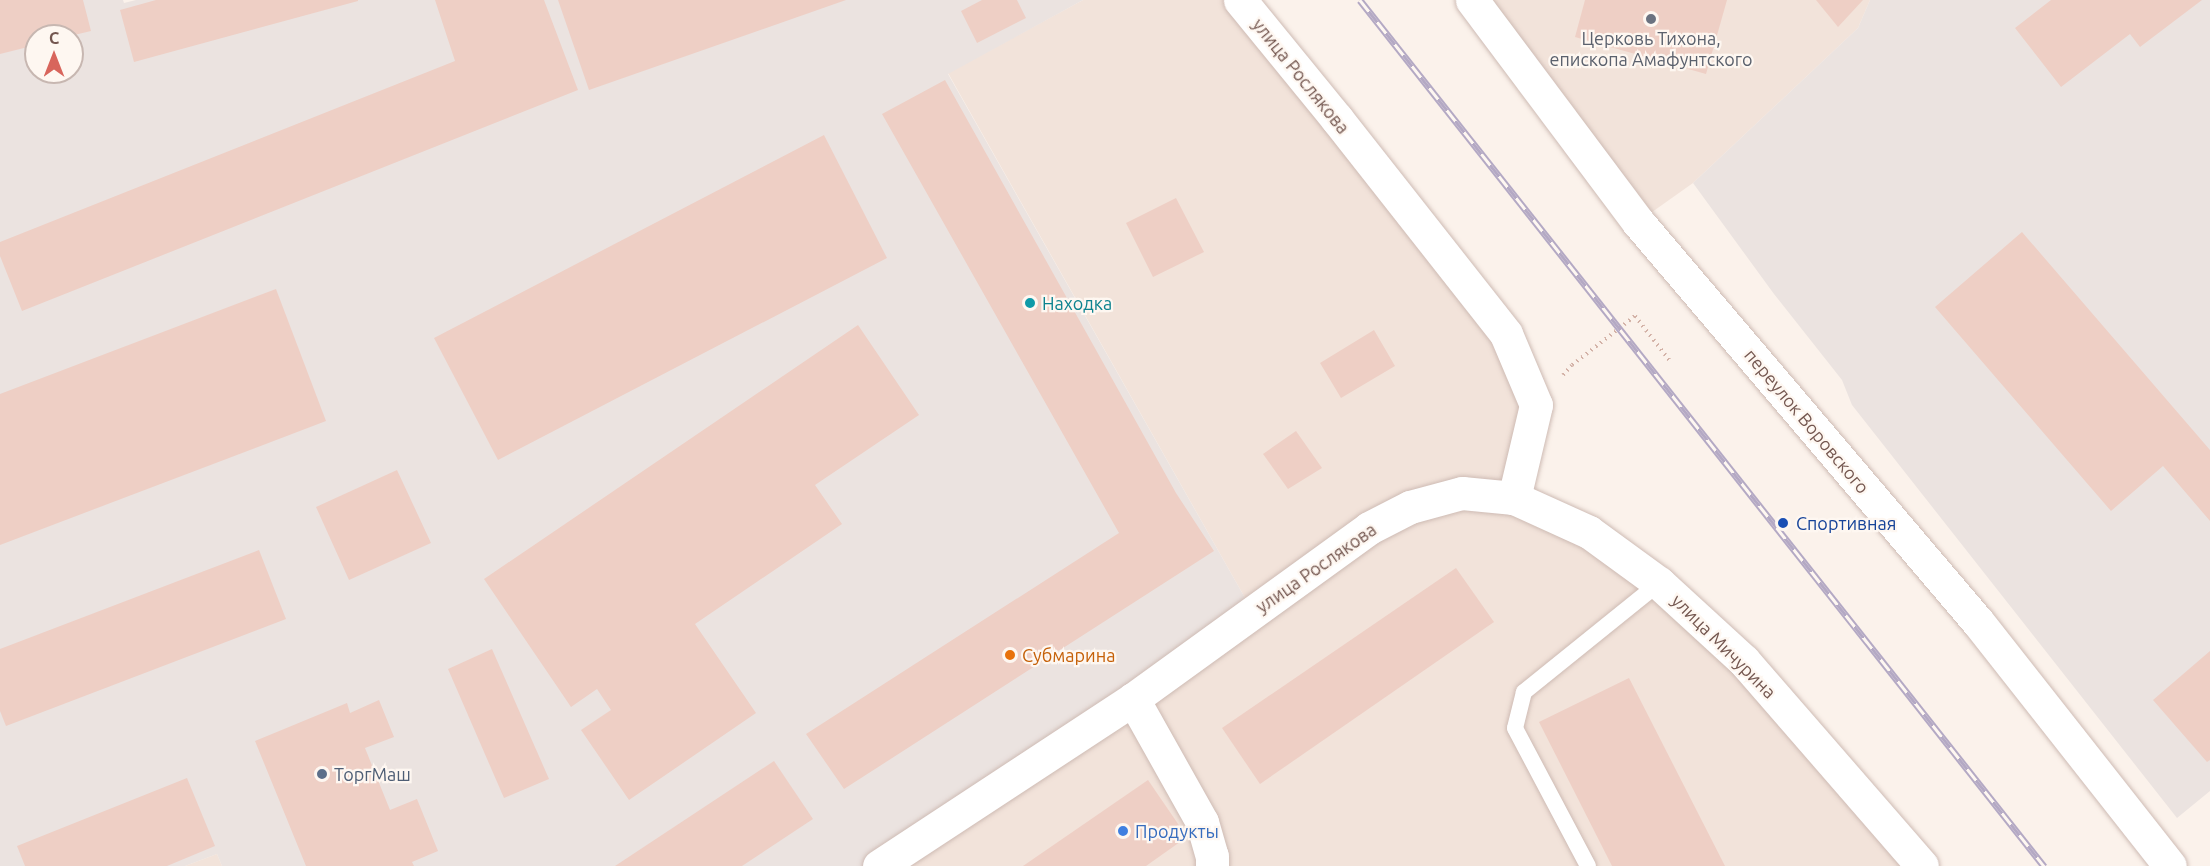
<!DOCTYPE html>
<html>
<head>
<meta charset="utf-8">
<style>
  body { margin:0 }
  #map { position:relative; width:2210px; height:866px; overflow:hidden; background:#fbf2eb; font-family:Ubuntu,sans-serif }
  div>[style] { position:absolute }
  .residential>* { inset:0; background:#f2e3da }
  .industrial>* { inset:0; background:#ebe3e0 }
  .building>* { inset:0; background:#eecfc5 }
  .path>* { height:4px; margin-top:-2px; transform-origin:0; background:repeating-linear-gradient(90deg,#d3b2a7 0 1.5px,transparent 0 6px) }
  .roads { filter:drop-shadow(0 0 2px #cebbb4) drop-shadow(0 0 2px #cebbb4) }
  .lane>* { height:16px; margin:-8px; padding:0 8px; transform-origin:8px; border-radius:8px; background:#fff }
  .street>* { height:33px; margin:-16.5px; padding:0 16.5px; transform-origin:16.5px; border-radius:16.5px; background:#fff }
  .secondary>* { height:33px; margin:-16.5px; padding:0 16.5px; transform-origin:16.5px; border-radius:16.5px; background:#fff }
  .rail>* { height:7px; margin-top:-3.5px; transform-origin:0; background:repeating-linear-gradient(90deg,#fef7f1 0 14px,#b4a9c4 0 28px); box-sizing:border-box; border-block:2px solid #b4a9c4 }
  .dots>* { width:16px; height:16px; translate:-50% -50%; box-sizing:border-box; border:3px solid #fef7f1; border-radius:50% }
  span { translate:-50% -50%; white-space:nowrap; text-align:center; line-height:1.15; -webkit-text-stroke:4.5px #fef7f1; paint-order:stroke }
  .worship-label { font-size:18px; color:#5b616d }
  .street-label { font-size:18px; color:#745750 }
  .culture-label { font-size:18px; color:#0d838f }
  .left { translate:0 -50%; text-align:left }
  .transit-label { font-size:18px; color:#164399 }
  .food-label { font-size:18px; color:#c56008 }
  .service-label { font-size:18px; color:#4e5e75 }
  .shop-label { font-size:18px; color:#366cbe }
  .north { position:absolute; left:24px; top:24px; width:60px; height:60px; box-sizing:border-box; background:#fef7f1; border:2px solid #c7b7b1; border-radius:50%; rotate:0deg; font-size:16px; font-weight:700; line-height:24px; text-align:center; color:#745750 }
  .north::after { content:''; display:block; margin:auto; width:21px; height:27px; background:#d8655c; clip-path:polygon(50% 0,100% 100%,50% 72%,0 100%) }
</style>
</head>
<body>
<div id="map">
  <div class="residential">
    <div style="clip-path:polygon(1083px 0,1240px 0,1337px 119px,1536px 405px,1514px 498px,1659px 583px,1922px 866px,879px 866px,1253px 612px,948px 73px)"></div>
    <div style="clip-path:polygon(1472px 0,1870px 0,1858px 28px,1693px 183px,1638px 222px)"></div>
    <div style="clip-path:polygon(217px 854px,222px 866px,185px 866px)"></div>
  </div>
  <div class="industrial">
    <div style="clip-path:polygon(evenodd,0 0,123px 0,124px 3px,136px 0,1083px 0,948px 74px,1253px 612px,879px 866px,222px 866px,217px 854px,185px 866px,0 866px,0 0,36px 36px,72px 36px,72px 72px,36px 72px,36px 36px)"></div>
    <div style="clip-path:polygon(1870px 0,2210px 0,2210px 791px,2177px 818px,1852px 405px,1842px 380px,1774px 294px,1693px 183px,1858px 28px)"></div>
  </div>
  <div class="building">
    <div style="clip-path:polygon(0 0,83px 0,91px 31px,70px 36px,36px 36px,36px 45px,0 54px)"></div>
    <div style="clip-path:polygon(156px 0,358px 0,358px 1px,134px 62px,120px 10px)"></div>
    <div style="clip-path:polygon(435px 0,544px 0,578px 90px,22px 311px,0 256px,0 242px,455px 61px)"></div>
    <div style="clip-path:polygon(558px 0,846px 0,589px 90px)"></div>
    <div style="clip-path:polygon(982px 0,1017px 0,1026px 18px,977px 43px,961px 11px)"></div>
    <div style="clip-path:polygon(1585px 0,1727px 0,1706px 74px,1575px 37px)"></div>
    <div style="clip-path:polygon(1816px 0,1863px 0,1838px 27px)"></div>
    <div style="clip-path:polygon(2051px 0,2202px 0,2140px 47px,2130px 34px,2061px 87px,2015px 28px)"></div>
    <div style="clip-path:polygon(945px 80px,1176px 493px,1214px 551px,844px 789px,806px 734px,1119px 533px,882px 114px)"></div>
    <div style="clip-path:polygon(824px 135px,887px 258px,498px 460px,434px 338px)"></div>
    <div style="clip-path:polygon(1176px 198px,1204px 252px,1153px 277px,1126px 223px)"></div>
    <div style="clip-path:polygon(2022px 232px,2210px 450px,2210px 521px,2163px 466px,2111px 511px,1935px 307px)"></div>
    <div style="clip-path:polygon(276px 289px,326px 421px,0 545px,0 394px)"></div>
    <div style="clip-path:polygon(858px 325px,919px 415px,815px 485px,842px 524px,695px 624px,756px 713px,629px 800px,581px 730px,611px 710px,597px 689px,571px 707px,484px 579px)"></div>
    <div style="clip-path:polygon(1374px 330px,1395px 366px,1341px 398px,1320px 363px)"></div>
    <div style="clip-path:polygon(1296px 431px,1322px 468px,1288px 489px,1263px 454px)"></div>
    <div style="clip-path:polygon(397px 470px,431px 543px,349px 580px,316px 507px)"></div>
    <div style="clip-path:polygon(259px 550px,286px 619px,6px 726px,0 711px,0 649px)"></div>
    <div style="clip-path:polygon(1456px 568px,1494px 622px,1260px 784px,1222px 728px)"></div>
    <div style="clip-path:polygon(492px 649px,549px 779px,504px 798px,448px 669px)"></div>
    <div style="clip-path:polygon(2210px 651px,2210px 760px,2207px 762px,2153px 700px)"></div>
    <div style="clip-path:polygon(1629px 678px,1725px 866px,1612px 866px,1539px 722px)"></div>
    <div style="clip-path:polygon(379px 700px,394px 737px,365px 748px,390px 810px,417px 799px,438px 851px,412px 862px,414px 866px,306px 866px,255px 741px,347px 703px,350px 713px)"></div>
    <div style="clip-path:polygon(774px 761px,813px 819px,742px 866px,615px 866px)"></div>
    <div style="clip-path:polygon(187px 778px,215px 846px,167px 866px,25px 866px,17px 846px)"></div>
    <div style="clip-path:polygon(1148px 780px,1187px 837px,1146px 866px,1023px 866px)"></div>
  </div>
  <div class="path">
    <div style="left:1563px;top:375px;width:13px;rotate:-48deg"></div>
    <div style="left:1572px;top:365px;width:80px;rotate:-37.9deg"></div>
    <div style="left:1635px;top:316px;width:57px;rotate:52.1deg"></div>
  </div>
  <div class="roads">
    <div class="lane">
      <div style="left:1588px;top:866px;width:156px;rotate:-117.9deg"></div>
      <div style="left:1515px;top:728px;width:37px;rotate:-76deg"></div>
      <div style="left:1524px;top:692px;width:174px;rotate:-38.9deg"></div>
    </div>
    <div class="street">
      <div style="left:1240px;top:0;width:154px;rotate:50.8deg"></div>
      <div style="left:1337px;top:119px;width:273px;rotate:51.8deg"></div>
      <div style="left:1506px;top:334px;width:77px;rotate:67.1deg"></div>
      <div style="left:1536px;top:405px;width:96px;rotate:103.3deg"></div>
      <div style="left:1133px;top:699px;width:141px;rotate:60.7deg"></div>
      <div style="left:1202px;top:822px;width:35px;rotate:74deg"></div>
      <div style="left:1212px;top:856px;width:10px;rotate:90deg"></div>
      <div style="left:879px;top:866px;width:304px;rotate:-33.3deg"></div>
      <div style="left:1133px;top:699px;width:291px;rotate:-35.9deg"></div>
      <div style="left:1369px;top:528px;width:46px;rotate:-27.1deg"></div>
      <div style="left:1410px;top:507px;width:54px;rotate:-15.1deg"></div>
      <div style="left:1462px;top:493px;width:52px;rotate:5.5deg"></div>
      <div style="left:1514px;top:498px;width:82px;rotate:24.4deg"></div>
      <div style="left:1589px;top:532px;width:87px;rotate:36.1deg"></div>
      <div style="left:1659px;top:583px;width:115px;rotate:42.5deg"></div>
      <div style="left:1744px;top:661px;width:271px;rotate:49deg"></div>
    </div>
    <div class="secondary">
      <div style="left:1472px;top:0;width:277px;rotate:53.2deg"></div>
      <div style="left:1638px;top:222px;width:525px;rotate:49.64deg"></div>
      <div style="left:1978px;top:622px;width:310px;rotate:51.8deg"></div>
    </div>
  </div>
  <div class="rail">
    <div style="left:1360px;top:0;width:1104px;rotate:51.7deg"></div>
  </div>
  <div class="dots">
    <div style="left:1651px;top:19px;background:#6b7280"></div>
    <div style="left:1030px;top:303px;background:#0f9aa8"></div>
    <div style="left:1783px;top:523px;background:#1a4fb4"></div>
    <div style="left:1010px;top:655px;background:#e8710a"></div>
    <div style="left:322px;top:774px;background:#5c6f8a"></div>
    <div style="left:1123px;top:831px;background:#3f7fe0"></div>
  </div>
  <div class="worship-label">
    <span style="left:1651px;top:49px">Церковь Тихона,<br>епископа Амафунтского</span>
  </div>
  <div class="street-label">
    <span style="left:1301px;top:76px;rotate:51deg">улица Рослякова</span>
    <span style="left:1807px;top:421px;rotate:50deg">переулок Воровского</span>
    <span style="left:1316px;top:568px;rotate:-35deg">улица Рослякова</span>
    <span style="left:1724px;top:646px;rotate:45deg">улица Мичурина</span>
  </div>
  <div class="culture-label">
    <span class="left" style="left:1042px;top:303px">Находка</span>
  </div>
  <div class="transit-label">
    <span class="left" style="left:1796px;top:523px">Спортивная</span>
  </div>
  <div class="food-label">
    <span class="left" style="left:1022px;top:655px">Субмарина</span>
  </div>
  <div class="service-label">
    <span class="left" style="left:334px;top:774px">ТоргМаш</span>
  </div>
  <div class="shop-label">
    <span class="left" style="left:1135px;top:831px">Продукты</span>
  </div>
  <div class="north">С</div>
</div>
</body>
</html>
